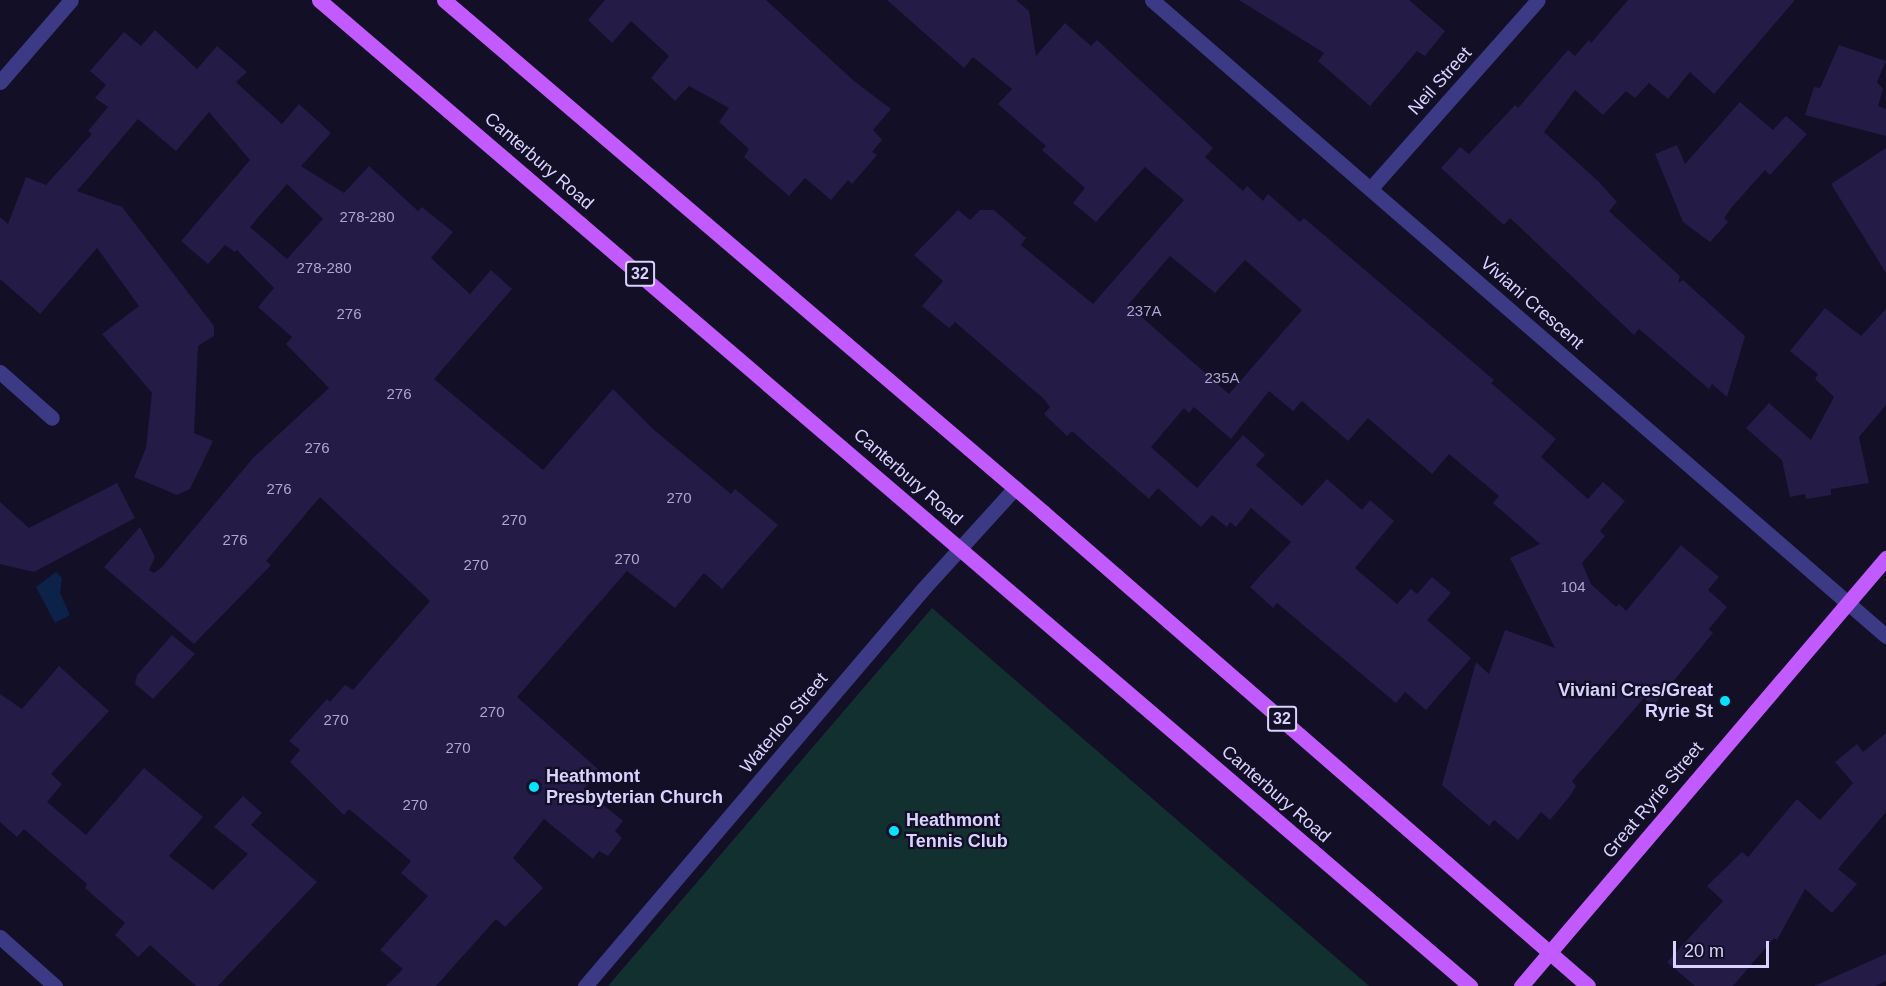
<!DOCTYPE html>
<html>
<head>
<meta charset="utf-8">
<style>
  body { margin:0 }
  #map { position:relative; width:1886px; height:986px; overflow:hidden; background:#130f26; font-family:Helvetica,sans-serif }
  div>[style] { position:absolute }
  .green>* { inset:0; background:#12302f }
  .water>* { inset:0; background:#0c2248 }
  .building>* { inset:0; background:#241b47 }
  .minor>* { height:15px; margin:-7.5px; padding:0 7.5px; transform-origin:7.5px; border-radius:7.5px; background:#3d3a85 }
  .major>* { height:15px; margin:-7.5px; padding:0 7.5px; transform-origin:7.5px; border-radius:7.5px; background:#c25bff }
  .dots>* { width:16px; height:16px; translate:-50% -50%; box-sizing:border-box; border:3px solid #130f26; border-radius:50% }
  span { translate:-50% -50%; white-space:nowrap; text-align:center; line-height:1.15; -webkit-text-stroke:4.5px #130f26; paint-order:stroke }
  .number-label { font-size:15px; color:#aca6d1 }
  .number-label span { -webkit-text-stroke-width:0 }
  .shield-label span { padding:2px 4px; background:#130f26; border:2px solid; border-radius:4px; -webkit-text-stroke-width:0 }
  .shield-label { font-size:16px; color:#d9d4ff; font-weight:700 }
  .street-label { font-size:18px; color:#d9d4ff }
  .poi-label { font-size:18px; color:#d9d4ff; font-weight:700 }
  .right { translate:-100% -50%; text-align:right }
  .left { translate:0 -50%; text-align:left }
  .scale { position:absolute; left:1673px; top:941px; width:96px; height:27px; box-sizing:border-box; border:3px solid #d9d4ff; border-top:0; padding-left:8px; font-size:18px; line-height:21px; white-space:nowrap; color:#d9d4ff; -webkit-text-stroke:4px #130f26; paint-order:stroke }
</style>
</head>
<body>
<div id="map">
  <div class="green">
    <div style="clip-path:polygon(932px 608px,1369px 986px,608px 986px)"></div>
  </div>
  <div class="water">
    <div style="clip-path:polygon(56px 572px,62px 578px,60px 593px,70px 615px,55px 623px,36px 587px)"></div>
  </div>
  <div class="building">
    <div style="clip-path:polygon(605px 0,766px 0,854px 81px,891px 109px,873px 130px,882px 140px,872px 152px,877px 155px,852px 184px,848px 180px,831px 200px,805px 178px,789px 196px,744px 157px,749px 149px,719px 122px,729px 108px,689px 86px,675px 101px,651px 78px,669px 56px,631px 21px,612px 43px,588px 20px)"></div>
    <div style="clip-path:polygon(evenodd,887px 0,1016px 0,1029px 11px,1036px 56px,1065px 23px,1091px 46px,1097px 40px,1213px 148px,1205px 157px,1243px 191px,1247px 186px,1263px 201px,1268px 194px,1300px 222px,1304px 218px,1494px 380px,1491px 383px,1556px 439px,1541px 457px,1588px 499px,1603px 482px,1625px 501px,1600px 531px,1605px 536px,1582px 563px,1591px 584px,1616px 607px,1619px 604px,1626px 611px,1681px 545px,1719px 577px,1708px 590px,1727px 607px,1709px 629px,1713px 633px,1653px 706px,1644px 698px,1572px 781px,1576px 786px,1570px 796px,1550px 820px,1541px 812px,1518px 840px,1494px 820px,1489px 826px,1442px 785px,1476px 662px,1489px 674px,1505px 630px,1555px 648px,1510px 558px,1540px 544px,1493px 503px,1499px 496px,1449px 454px,1432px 474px,1368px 418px,1348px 441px,1302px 401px,1293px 411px,1269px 391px,1231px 439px,1194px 407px,1189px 413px,1184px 408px,1151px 447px,1197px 488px,1243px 435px,1265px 455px,1256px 465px,1302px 506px,1327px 479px,1362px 510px,1370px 500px,1394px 521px,1355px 568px,1397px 604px,1411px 589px,1417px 594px,1432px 577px,1451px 593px,1427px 620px,1471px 658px,1426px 710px,1405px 692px,1396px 703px,1277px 603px,1273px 608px,1250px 587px,1291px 542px,1251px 508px,1236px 527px,1230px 522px,1227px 527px,1212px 515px,1201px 527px,1158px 488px,1149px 499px,1072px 431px,1067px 436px,1044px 414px,1050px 407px,1044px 399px,955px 322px,949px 328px,922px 306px,943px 281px,914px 255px,958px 210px,970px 220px,980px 210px,994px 210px,1026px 238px,1021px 245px,1093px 304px,1184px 200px,1145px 167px,1096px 222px,1073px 203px,1085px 188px,1042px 150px,1046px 146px,998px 104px,1012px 89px,973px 57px,964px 68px,887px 0,1170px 256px,1215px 293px,1245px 260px,1302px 310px,1229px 394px,1128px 305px,1170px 256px)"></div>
    <div style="clip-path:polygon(1239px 0,1409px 0,1445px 31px,1425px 56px,1417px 51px,1370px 106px,1318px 61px,1324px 53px)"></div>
    <div style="clip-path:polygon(1628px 0,1795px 0,1714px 94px,1690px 72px,1668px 99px,1649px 83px,1635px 98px,1626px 91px,1603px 115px,1575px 90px,1544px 132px,1598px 181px,1617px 202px,1609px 211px,1680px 276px,1678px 283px,1683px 280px,1745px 336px,1727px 397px,1712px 384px,1709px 389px,1639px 329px,1634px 335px,1510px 218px,1504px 225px,1441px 168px,1460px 147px,1469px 154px,1515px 105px,1518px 108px,1568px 50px,1575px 56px,1589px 40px,1591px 43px)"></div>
    <div style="clip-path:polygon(evenodd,155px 30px,197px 69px,217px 46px,247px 72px,236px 82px,282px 124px,299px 104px,331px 133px,301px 166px,344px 193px,369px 166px,418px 211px,422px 207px,453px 232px,431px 258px,470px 294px,491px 270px,512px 289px,434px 379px,543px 470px,613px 389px,653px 429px,731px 494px,735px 489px,778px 525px,722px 589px,704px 573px,675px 608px,627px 571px,517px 697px,599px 770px,584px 789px,623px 821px,615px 831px,622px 838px,608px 856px,599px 851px,593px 859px,544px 819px,513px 858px,543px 888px,505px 927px,496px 919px,436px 986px,386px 986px,403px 969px,380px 950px,428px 896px,401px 873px,411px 861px,349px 809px,344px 815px,290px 762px,300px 750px,289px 741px,327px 699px,330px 702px,345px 685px,353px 690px,430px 601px,320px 497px,266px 561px,271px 565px,194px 644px,104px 567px,140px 527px,155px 557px,149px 570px,154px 573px,161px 568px,253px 458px,329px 388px,286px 344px,292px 337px,258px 307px,274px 288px,237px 250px,235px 252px,225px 245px,208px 264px,181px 241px,250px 160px,209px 112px,176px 151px,138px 119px,77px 191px,122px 207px,214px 326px,214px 336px,198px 346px,194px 433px,213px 441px,190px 489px,177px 495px,134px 477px,146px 448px,152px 393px,102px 334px,139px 306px,97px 248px,40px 314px,0 279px,0 217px,8px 224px,26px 177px,46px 185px,92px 134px,88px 131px,108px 107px,95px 98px,106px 85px,90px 71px,124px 32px,141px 46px,155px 30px,287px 184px,323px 219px,287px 259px,250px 227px,287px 184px)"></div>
    <div style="clip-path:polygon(1839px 45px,1886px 61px,1877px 82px,1883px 89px,1878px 106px,1886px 109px,1886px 136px,1805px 115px,1814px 87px,1820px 88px)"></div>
    <div style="clip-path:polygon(1740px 102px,1773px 130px,1786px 116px,1807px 134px,1770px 175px,1765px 170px,1732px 207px,1724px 218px,1728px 222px,1710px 242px,1683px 222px,1655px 154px,1677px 145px,1685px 164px)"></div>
    <div style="clip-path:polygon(1886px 148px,1886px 273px,1831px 184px)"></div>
    <div style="clip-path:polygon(1825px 308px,1861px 336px,1886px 309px,1886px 405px,1859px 437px,1869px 483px,1831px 489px,1831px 495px,1806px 499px,1805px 494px,1790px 497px,1782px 460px,1746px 428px,1769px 403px,1811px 440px,1834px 397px,1815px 379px,1818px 374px,1790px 351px)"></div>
    <div style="clip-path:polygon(117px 483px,135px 518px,34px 572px,0 564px,0 502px,29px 528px)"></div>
    <div style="clip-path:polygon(172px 635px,195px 654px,153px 699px,135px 684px,137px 675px)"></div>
    <div style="clip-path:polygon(59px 666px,109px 711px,51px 774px,62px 784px,47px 802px,86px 835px,144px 768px,203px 817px,169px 856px,213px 890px,248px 854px,214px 827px,243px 796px,262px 813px,251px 825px,317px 882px,218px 986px,196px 986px,150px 945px,138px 957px,115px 935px,125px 923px,85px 888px,87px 884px,24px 829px,17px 837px,0 822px,0 694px,22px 709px)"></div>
    <div style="clip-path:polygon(1886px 733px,1886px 812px,1838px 869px,1857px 884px,1832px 913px,1805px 889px,1777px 940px,1774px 938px,1733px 986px,1695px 986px,1667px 962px,1723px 901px,1707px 886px,1742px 852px,1748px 857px,1797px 799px,1820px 820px,1853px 783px,1835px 762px,1857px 744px,1863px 752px)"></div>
    <div style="clip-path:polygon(1886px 954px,1886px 981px,1875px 986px,1814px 986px)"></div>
  </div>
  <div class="minor">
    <div style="left:1152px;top:0;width:971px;rotate:40.91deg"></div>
    <div style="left:0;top:82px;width:108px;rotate:-49.1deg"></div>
    <div style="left:1371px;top:188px;width:251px;rotate:-48.4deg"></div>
    <div style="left:0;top:372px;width:69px;rotate:41.5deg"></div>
    <div style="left:0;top:937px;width:74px;rotate:41.7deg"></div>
    <div style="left:585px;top:986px;width:521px;rotate:-49.59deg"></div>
    <div style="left:923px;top:589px;width:137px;rotate:-47.7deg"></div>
  </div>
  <div class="major">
    <div style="left:319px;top:0;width:1516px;rotate:40.58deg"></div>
    <div style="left:444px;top:0;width:788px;rotate:40.52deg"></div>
    <div style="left:1043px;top:512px;width:722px;rotate:41.01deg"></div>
    <div style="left:1521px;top:986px;width:563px;rotate:-49.54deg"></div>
  </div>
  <div class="dots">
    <div style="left:1725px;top:701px;background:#00e5ff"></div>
    <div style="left:534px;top:787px;background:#00e5ff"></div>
    <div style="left:894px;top:831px;background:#00e5ff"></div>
  </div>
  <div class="number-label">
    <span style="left:367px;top:217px">278-280</span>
    <span style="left:324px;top:268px">278-280</span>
    <span style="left:1144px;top:311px">237A</span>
    <span style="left:349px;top:314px">276</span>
    <span style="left:1222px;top:378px">235A</span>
    <span style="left:399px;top:394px">276</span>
    <span style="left:317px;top:448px">276</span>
    <span style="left:279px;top:489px">276</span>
    <span style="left:679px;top:498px">270</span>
    <span style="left:514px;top:520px">270</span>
    <span style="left:235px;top:540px">276</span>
    <span style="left:627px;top:559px">270</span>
    <span style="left:476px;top:565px">270</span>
    <span style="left:1573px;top:587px">104</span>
    <span style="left:492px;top:712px">270</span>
    <span style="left:336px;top:720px">270</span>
    <span style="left:458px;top:748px">270</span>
    <span style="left:415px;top:805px">270</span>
  </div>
  <div class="shield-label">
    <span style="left:640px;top:274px">32</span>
    <span style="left:1282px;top:719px">32</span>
  </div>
  <div class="street-label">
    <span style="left:1440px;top:81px;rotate:-48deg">Neil Street</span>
    <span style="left:539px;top:161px;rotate:41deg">Canterbury Road</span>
    <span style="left:1532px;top:303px;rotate:41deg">Viviani Crescent</span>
    <span style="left:908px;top:477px;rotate:41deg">Canterbury Road</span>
    <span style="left:784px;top:723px;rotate:-50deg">Waterloo Street</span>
    <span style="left:1276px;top:794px;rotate:41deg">Canterbury Road</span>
    <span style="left:1653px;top:800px;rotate:-50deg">Great Ryrie Street</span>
  </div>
  <div class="poi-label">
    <span class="right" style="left:1713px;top:701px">Viviani Cres/Great<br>Ryrie St</span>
    <span class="left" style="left:546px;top:787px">Heathmont<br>Presbyterian Church</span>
    <span class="left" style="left:906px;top:831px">Heathmont<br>Tennis Club</span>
  </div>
  <div class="scale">20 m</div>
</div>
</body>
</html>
